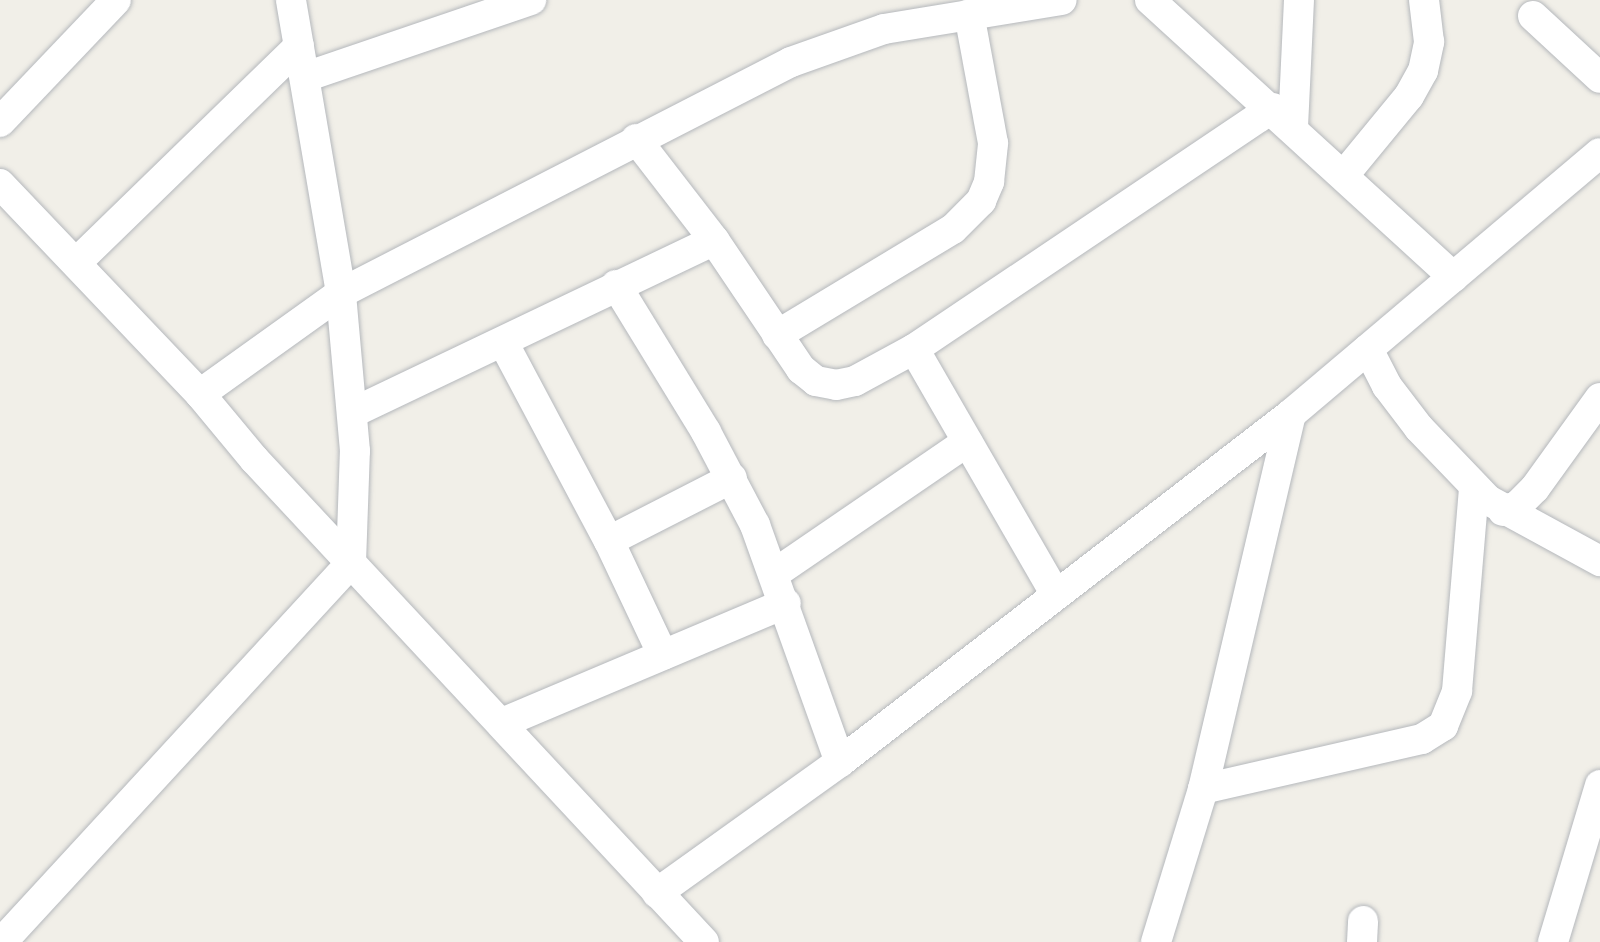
<!DOCTYPE html>
<html>
<head>
<meta charset="utf-8">
<style>
  body { margin:0 }
  #map { position:relative; width:1600px; height:942px; overflow:hidden; background:#f1efe8; font-family:Signika,sans-serif }
  div>[style] { position:absolute }
  .roads { filter:drop-shadow(0 0 2px #b5b8bc) drop-shadow(0 0 2px #b5b8bc) }
  .minor>* { height:30px; margin:-15px; padding:0 15px; transform-origin:15px; border-radius:15px; background:#fff }
  span { translate:-50% -50%; white-space:nowrap; text-align:center; line-height:1.15; -webkit-text-stroke:5px #fff; paint-order:stroke }
</style>
</head>
<body>
<div id="map">
  <div class="roads">
    <div class="minor">
      <div style="left:1150px;top:0;width:411px;rotate:42.4deg"></div>
      <div style="left:1533px;top:16px;width:91px;rotate:42.8deg"></div>
      <div style="left:305px;top:77px;width:239px;rotate:-18.8deg"></div>
      <div style="left:0;top:122px;width:168px;rotate:-46.4deg"></div>
      <div style="left:1293px;top:127px;width:127px;rotate:-87.3deg"></div>
      <div style="left:636px;top:139px;width:128px;rotate:52.3deg"></div>
      <div style="left:714px;top:240px;width:156px;rotate:56deg"></div>
      <div style="left:801px;top:369px;width:19px;rotate:39deg"></div>
      <div style="left:816px;top:381px;width:20px;rotate:11deg"></div>
      <div style="left:836px;top:385px;width:19px;rotate:-12deg"></div>
      <div style="left:855px;top:381px;width:67px;rotate:-28.5deg"></div>
      <div style="left:914px;top:349px;width:432px;rotate:-33.9deg"></div>
      <div style="left:1344px;top:175px;width:102px;rotate:-50.6deg"></div>
      <div style="left:1409px;top:96px;width:29px;rotate:-61deg"></div>
      <div style="left:1423px;top:71px;width:30px;rotate:-78deg"></div>
      <div style="left:1429px;top:42px;width:42px;rotate:-96.8deg"></div>
      <div style="left:0;top:184px;width:290px;rotate:46.4deg"></div>
      <div style="left:200px;top:394px;width:85px;rotate:50.3deg"></div>
      <div style="left:254px;top:459px;width:660px;rotate:47.03deg"></div>
      <div style="left:76px;top:263px;width:311px;rotate:-44.2deg"></div>
      <div style="left:616px;top:285px;width:172px;rotate:58.5deg"></div>
      <div style="left:706px;top:432px;width:105px;rotate:62.2deg"></div>
      <div style="left:755px;top:525px;width:252px;rotate:70.3deg"></div>
      <div style="left:777px;top:335px;width:205px;rotate:-31.1deg"></div>
      <div style="left:953px;top:229px;width:40px;rotate:-45deg"></div>
      <div style="left:981px;top:201px;width:21px;rotate:-67deg"></div>
      <div style="left:989px;top:182px;width:39px;rotate:-84deg"></div>
      <div style="left:993px;top:143px;width:131px;rotate:-100.5deg"></div>
      <div style="left:503px;top:342px;width:225px;rotate:62deg"></div>
      <div style="left:609px;top:541px;width:126px;rotate:64.7deg"></div>
      <div style="left:914px;top:349px;width:284px;rotate:60deg"></div>
      <div style="left:1368px;top:349px;width:42px;rotate:62.8deg"></div>
      <div style="left:1387px;top:386px;width:53px;rotate:52.7deg"></div>
      <div style="left:1419px;top:428px;width:100px;rotate:46.2deg"></div>
      <div style="left:1488px;top:500px;width:128px;rotate:28.6deg"></div>
      <div style="left:200px;top:394px;width:173px;rotate:-35.6deg"></div>
      <div style="left:341px;top:293px;width:506px;rotate:-27.17deg"></div>
      <div style="left:791px;top:62px;width:99px;rotate:-19.5deg"></div>
      <div style="left:884px;top:29px;width:180px;rotate:-9.3deg"></div>
      <div style="left:352px;top:413px;width:401px;rotate:-25.5deg"></div>
      <div style="left:1503px;top:511px;width:15px;rotate:-20deg"></div>
      <div style="left:1517px;top:506px;width:25px;rotate:-45deg"></div>
      <div style="left:1535px;top:488px;width:111px;rotate:-54.2deg"></div>
      <div style="left:609px;top:541px;width:138px;rotate:-27.1deg"></div>
      <div style="left:774px;top:574px;width:234px;rotate:-34.4deg"></div>
      <div style="left:502px;top:723px;width:308px;rotate:-22.9deg"></div>
      <div style="left:1203px;top:789px;width:225px;rotate:-12.9deg"></div>
      <div style="left:1422px;top:739px;width:25px;rotate:-32deg"></div>
      <div style="left:1443px;top:726px;width:38px;rotate:-68deg"></div>
      <div style="left:1457px;top:691px;width:205px;rotate:-85.2deg"></div>
      <div style="left:657px;top:893px;width:225px;rotate:-35.6deg"></div>
      <div style="left:840px;top:762px;width:570px;rotate:-37.65deg"></div>
      <div style="left:1291px;top:414px;width:404px;rotate:-40.2deg"></div>
      <div style="left:2px;top:942px;width:515px;rotate:-47.36deg"></div>
      <div style="left:351px;top:563px;width:112px;rotate:-88deg"></div>
      <div style="left:355px;top:451px;width:159px;rotate:-95.1deg"></div>
      <div style="left:341px;top:293px;width:297px;rotate:-99.7deg"></div>
      <div style="left:1156px;top:942px;width:160px;rotate:-72.9deg"></div>
      <div style="left:1203px;top:789px;width:385px;rotate:-76.8deg"></div>
      <div style="left:1362px;top:942px;width:21px;rotate:-87deg"></div>
      <div style="left:1553px;top:942px;width:164px;rotate:-73.3deg"></div>
    </div>
  </div>
</div>
</body>
</html>
